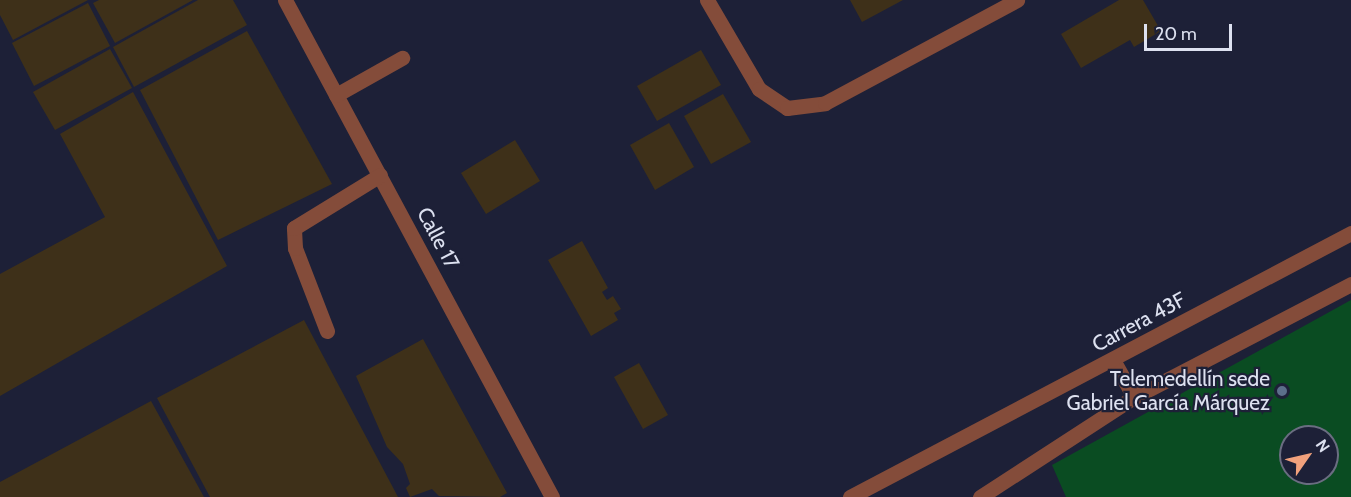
<!DOCTYPE html>
<html>
<head>
<meta charset="utf-8">
<style>
  body { margin:0 }
  #map { position:relative; width:1351px; height:497px; overflow:hidden; background:#1d2037; font-family:Cabin,sans-serif }
  div>[style] { position:absolute }
  .green>* { inset:0; background:#0a4c22 }
  .building>* { inset:0; background:#3e3019 }
  .minor>* { height:15px; margin:-7.5px; padding:0 7.5px; transform-origin:7.5px; border-radius:7.5px; background:#844c3a }
  .dots>* { width:16px; height:16px; translate:-50% -50%; box-sizing:border-box; border:3px solid #1d2037; border-radius:50% }
  span { translate:-50% -50%; white-space:nowrap; text-align:center; line-height:1.15; -webkit-text-stroke:4.5px #1d2037; paint-order:stroke }
  .street-label { font-size:21px; color:#dde1f0 }
  .poi-label { font-size:21px; color:#dde1f0 }
  .right { translate:-100% -50%; text-align:right }
  .north { position:absolute; left:1279px; top:425px; width:60px; height:60px; box-sizing:border-box; background:#1d2037; border:2px solid #6a6d81; border-radius:50%; rotate:56deg; font-size:16px; font-weight:700; line-height:24px; text-align:center; color:#dde1f0 }
  .north::after { content:''; display:block; margin:auto; width:21px; height:27px; background:#f1a17c; clip-path:polygon(50% 0,100% 100%,50% 72%,0 100%) }
  .scale { position:absolute; left:1144px; top:24px; width:88px; height:27px; box-sizing:border-box; border:3px solid #dde1f0; border-top:0; padding-left:8px; font-size:18px; line-height:21px; white-space:nowrap; color:#dde1f0; -webkit-text-stroke:4px #1d2037; paint-order:stroke }
</style>
</head>
<body>
<div id="map">
  <div class="green">
    <div style="clip-path:polygon(evenodd,1351px 300px,1351px 497px,1066px 497px,1052px 465px,1351px 300px,1291px 437px,1327px 437px,1327px 473px,1291px 473px,1291px 437px)"></div>
  </div>
  <div class="building">
    <div style="clip-path:polygon(0 0,88px 0,13px 40px,0 15px)"></div>
    <div style="clip-path:polygon(99px 0,193px 0,115px 43px,93px 3px)"></div>
    <div style="clip-path:polygon(198px 0,233px 0,247px 25px,134px 87px,113px 47px)"></div>
    <div style="clip-path:polygon(850px 0,903px 0,862px 22px)"></div>
    <div style="clip-path:polygon(1119px 0,1143px 0,1161px 31px,1134px 47px,1130px 40px,1081px 68px,1061px 34px)"></div>
    <div style="clip-path:polygon(88px 3px,110px 46px,34px 86px,12px 43px)"></div>
    <div style="clip-path:polygon(247px 31px,332px 184px,218px 240px,140px 90px)"></div>
    <div style="clip-path:polygon(110px 49px,132px 88px,55px 130px,33px 92px)"></div>
    <div style="clip-path:polygon(701px 50px,721px 85px,657px 121px,637px 86px)"></div>
    <div style="clip-path:polygon(133px 92px,227px 266px,0 396px,0 274px,105px 217px,60px 134px)"></div>
    <div style="clip-path:polygon(723px 94px,751px 142px,711px 164px,684px 116px)"></div>
    <div style="clip-path:polygon(669px 123px,694px 167px,655px 190px,630px 145px)"></div>
    <div style="clip-path:polygon(515px 140px,540px 181px,486px 214px,461px 173px)"></div>
    <div style="clip-path:polygon(582px 241px,608px 288px,602px 292px,607px 300px,613px 296px,621px 309px,614px 313px,618px 320px,591px 336px,548px 260px)"></div>
    <div style="clip-path:polygon(304px 320px,398px 497px,210px 497px,157px 398px)"></div>
    <div style="clip-path:polygon(423px 339px,507px 493px,500px 497px,439px 496px,432px 489px,410px 497px,406px 488px,410px 484px,403px 464px,387px 447px,356px 376px)"></div>
    <div style="clip-path:polygon(639px 363px,668px 415px,643px 429px,614px 377px)"></div>
    <div style="clip-path:polygon(151px 401px,204px 497px,0 497px,0 482px)"></div>
  </div>
  <div class="minor">
    <div style="left:285px;top:0;width:564px;rotate:61.75deg"></div>
    <div style="left:707px;top:0;width:103px;rotate:59.7deg"></div>
    <div style="left:759px;top:89px;width:34px;rotate:34deg"></div>
    <div style="left:787px;top:108px;width:38px;rotate:-7deg"></div>
    <div style="left:825px;top:103px;width:218px;rotate:-28.2deg"></div>
    <div style="left:336px;top:95px;width:76px;rotate:-29.3deg"></div>
    <div style="left:327px;top:331px;width:89px;rotate:-111.1deg"></div>
    <div style="left:295px;top:248px;width:20px;rotate:-93deg"></div>
    <div style="left:294px;top:228px;width:101px;rotate:-31.6deg"></div>
    <div style="left:1113px;top:360px;width:43px;rotate:60.4deg"></div>
    <div style="left:850px;top:497px;width:566px;rotate:-27.79deg"></div>
    <div style="left:980px;top:497px;width:184px;rotate:-33deg"></div>
    <div style="left:1134px;top:397px;width:245px;rotate:-27.5deg"></div>
  </div>
  <div class="dots">
    <div style="left:1282px;top:391px;background:#5c6f8a"></div>
  </div>
  <div class="street-label">
    <span style="left:438px;top:238px;rotate:62deg">Calle 17</span>
    <span style="left:1139px;top:322px;rotate:-28deg">Carrera 43F</span>
  </div>
  <div class="poi-label">
    <span class="right" style="left:1270px;top:391px">Telemedellín sede<br>Gabriel García Márquez</span>
  </div>
  <div class="north">N</div>
  <div class="scale">20 m</div>
</div>
</body>
</html>
